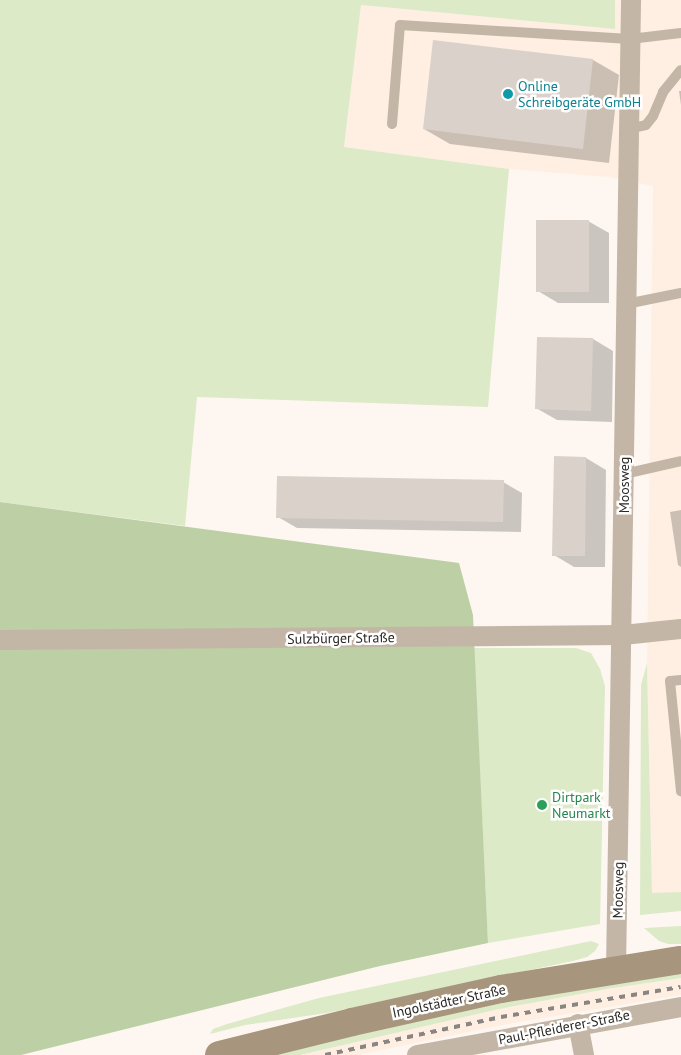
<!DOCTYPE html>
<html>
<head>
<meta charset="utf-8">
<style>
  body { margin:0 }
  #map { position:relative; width:681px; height:1055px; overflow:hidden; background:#fef7f1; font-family:"PT Sans",sans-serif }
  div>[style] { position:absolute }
  .built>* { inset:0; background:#feefe2 }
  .green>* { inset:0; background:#dceac8 }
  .forest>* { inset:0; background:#bdcfa5 }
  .shadow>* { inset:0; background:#0003 }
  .building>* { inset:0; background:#dad2ca }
  .lane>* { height:10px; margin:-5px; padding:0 5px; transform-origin:5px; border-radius:5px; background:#c3b6a6 }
  .street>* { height:20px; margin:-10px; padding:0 10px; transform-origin:10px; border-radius:10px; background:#c3b6a6 }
  .secondary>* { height:28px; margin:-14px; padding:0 14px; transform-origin:14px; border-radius:14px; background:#a8957d }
  .rail>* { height:4px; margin-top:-2px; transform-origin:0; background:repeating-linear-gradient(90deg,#8a8581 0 6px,transparent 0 12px) }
  .dots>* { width:14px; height:14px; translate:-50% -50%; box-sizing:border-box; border:2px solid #fff; border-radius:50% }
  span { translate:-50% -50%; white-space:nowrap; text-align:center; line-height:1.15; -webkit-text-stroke:5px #fff; paint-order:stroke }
  .culture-label { font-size:14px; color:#0d838f }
  .left { translate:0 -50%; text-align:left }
  .street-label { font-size:14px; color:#2a2724 }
  .leisure-label { font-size:14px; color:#27864d }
</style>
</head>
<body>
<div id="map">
  <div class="built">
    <div style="clip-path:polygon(615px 0,681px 0,681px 892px,652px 894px,647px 663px,653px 186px,608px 177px,509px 169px,344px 147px,361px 5px,615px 29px)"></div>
    <div style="clip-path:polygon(681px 978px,681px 995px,502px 1025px,358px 1055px,300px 1055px,499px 1009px,607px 989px)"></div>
  </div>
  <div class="green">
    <div style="clip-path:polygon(0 0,615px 0,615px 29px,361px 5px,344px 147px,509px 169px,488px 407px,197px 397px,185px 526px,0 502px)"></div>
    <div style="clip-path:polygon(474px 648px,576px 648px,591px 653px,600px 669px,605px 686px,600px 924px,488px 943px)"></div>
    <div style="clip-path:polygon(647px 663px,652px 893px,681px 892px,681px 911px,640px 915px,641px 685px)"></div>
    <div style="clip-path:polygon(681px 926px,681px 944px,668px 944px,659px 941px,644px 928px)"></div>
    <div style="clip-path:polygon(591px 941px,599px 944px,595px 951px,587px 957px,573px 961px,327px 1013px,245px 1025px,210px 1034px,213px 1029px,227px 1024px,319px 998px)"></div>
    <div style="clip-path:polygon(681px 971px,681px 978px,607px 989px,499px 1009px,300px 1055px,270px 1055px,497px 1002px)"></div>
  </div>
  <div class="forest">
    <div style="clip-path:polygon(0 502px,459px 563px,473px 615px,488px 943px,380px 966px,21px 1055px,0 1055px)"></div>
  </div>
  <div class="shadow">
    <div style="clip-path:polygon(434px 41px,593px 60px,619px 75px,609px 163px,450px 144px,424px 129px)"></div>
    <div style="clip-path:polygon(679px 91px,681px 91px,681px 105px)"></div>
    <div style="clip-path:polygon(588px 221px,609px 233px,609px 303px,558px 303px,538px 291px)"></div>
    <div style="clip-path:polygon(593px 339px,613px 351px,612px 422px,557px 420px,536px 408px)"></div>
    <div style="clip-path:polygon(586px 458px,606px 470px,605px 567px,574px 567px,554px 555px)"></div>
    <div style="clip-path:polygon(503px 482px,522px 493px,521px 532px,297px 528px,278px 517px)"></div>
    <div style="clip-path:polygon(681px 510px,681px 567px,678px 565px,670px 512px)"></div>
  </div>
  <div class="building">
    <div style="clip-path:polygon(433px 40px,593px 59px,583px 149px,423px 129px)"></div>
    <div style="clip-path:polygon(536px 220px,589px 220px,589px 292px,536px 292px)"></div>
    <div style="clip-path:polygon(537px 337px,593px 338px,591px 411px,535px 409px)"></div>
    <div style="clip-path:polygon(554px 456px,586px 457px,585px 556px,552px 556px)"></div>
    <div style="clip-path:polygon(277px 476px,504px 480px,503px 522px,276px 518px)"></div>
  </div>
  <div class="lane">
    <div style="left:392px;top:124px;width:99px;rotate:-85.4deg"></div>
    <div style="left:400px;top:25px;width:230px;rotate:3.5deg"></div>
    <div style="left:630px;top:39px;width:51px;rotate:-6.7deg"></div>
    <div style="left:629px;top:129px;width:17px;rotate:-13deg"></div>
    <div style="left:646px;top:125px;width:11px;rotate:-52deg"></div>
    <div style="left:653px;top:116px;width:26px;rotate:-67deg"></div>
    <div style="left:663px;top:92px;width:28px;rotate:-51deg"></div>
    <div style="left:626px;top:304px;width:56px;rotate:-11.3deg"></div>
    <div style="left:624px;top:474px;width:58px;rotate:-12.8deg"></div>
    <div style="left:681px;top:680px;width:11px;rotate:175deg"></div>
    <div style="left:670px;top:681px;width:111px;rotate:84.3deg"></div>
  </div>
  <div class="street">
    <div style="left:0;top:640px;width:623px;rotate:-0.46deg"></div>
    <div style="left:623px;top:635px;width:58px;rotate:-5.9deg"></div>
    <div style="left:616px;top:970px;width:970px;rotate:-89.11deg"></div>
    <div style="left:578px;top:1024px;width:32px;rotate:79deg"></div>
    <div style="left:417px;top:1055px;width:268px;rotate:-10.3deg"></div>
  </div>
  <div class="secondary">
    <div style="left:219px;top:1055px;width:137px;rotate:-13.9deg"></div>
    <div style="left:352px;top:1022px;width:153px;rotate:-12.5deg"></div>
    <div style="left:501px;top:989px;width:182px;rotate:-9.2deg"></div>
  </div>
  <div class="rail">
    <div style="left:325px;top:1055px;width:180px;rotate:-12.2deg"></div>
    <div style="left:501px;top:1017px;width:182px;rotate:-9.5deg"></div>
  </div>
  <div class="dots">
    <div style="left:508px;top:94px;background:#0f9aa8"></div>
    <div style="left:542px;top:805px;background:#2e9e5b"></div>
  </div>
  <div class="culture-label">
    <span class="left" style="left:518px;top:94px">Online<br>Schreibgeräte GmbH</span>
  </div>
  <div class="street-label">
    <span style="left:624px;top:485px;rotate:-90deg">Moosweg</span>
    <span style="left:341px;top:638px;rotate:-1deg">Sulzbürger Straße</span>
    <span style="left:618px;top:890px;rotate:-89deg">Moosweg</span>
    <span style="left:449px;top:1001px;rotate:-12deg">Ingolstädter Straße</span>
    <span style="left:564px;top:1027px;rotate:-11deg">Paul-Pfleiderer-Straße</span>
  </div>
  <div class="leisure-label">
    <span class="left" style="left:552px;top:805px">Dirtpark<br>Neumarkt</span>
  </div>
</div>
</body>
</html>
